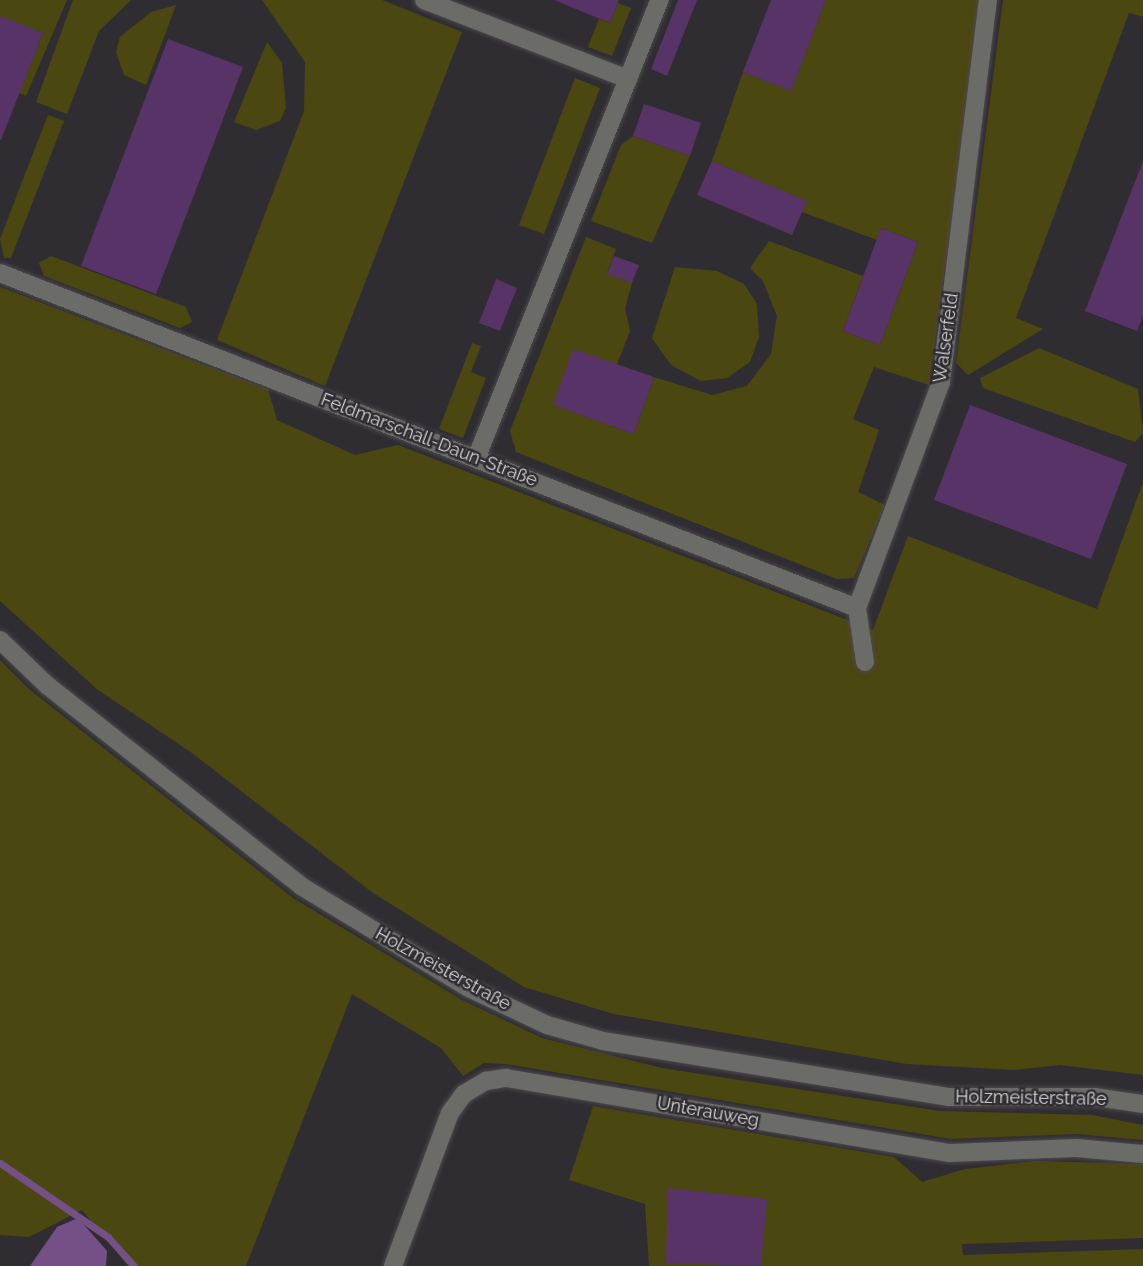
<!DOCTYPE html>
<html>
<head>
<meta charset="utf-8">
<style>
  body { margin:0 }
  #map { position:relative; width:1143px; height:1266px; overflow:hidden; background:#302d32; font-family:Raleway,sans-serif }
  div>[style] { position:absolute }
  .green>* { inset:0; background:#4b4711 }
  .water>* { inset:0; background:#755087 }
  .stream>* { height:7px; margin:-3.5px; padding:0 3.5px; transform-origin:3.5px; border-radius:3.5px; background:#755087 }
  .building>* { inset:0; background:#573367 }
  .roads { filter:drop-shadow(0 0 2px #4b484d) drop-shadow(0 0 2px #4b484d) }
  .minor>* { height:18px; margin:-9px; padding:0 9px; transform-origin:9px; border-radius:9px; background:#6b6b68 }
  span { translate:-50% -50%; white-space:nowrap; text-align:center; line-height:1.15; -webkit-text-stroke:5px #302d32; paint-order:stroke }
  .street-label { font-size:18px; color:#d8d5d9 }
</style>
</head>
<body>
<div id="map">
  <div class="green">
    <div style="clip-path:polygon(0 0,67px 0,26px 96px,19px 93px,43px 33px,0 19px)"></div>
    <div style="clip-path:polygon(73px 0,131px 0,99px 31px,67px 114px,36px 102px)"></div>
    <div style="clip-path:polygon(262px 0,382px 0,462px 32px,325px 386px,217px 340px,304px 111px,305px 62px)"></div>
    <div style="clip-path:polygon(826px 0,981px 0,929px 385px,874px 367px,853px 419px,879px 430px,858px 492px,885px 505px,854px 578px,837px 579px,516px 452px,510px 431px,586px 237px,616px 249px,607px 273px,632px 283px,625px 309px,630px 331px,617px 364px,554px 405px,634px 434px,654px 377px,712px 395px,747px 386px,771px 354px,777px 316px,763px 281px,750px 268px,769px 241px,863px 276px,843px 331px,880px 345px,918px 242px,881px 228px,877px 240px,802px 212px,806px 201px,712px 161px,743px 72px,791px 90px)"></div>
    <div style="clip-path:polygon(1003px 0,1143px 0,1143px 17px,1129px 13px,1016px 318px,1043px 329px,968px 375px,956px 363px)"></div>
    <div style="clip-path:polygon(618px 3px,631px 8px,612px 56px,588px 47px,599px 19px,610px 23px)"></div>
    <div style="clip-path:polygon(176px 5px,146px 85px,124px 75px,116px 52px,120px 37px,151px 12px)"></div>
    <div style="clip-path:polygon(267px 42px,282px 63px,286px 108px,280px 121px,256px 130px,234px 122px)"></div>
    <div style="clip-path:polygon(575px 78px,600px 88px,544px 234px,519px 225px)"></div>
    <div style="clip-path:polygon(48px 115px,64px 121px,11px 258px,4px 258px,0 239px)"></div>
    <div style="clip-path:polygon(633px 136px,690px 156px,652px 243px,591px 221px,621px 145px)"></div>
    <div style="clip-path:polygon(51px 256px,186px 307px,192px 322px,180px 328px,44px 276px,39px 263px)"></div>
    <div style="clip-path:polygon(675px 267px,717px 271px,744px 284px,757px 304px,759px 337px,750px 362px,727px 378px,701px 381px,671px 365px,652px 338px)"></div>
    <div style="clip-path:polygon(0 287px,268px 389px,277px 420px,355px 455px,398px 445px,873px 630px,908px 536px,1097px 609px,1143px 482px,1143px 1075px,1060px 1065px,1014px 1070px,907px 1064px,614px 1014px,524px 987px,373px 893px,192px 753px,98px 690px,0 601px)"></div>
    <div style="clip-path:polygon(472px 343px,481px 346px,471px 372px,486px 378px,463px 438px,439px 429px)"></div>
    <div style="clip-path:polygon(1039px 348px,1138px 389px,1143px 433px,1135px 442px,983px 388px,980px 378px)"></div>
    <div style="clip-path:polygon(0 660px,29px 689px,293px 898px,462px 1000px,542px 1038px,662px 1068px,940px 1111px,1092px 1115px,1143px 1125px,1143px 1140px,1076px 1134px,951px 1139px,506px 1064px,484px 1063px,463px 1076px,441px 1048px,352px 994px,246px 1266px,128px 1266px,82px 1210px,29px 1237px,0 1235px)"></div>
    <div style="clip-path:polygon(593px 1106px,894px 1157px,922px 1182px,965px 1169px,1037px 1161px,1143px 1164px,1143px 1238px,962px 1244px,963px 1255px,1143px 1249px,1143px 1266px,649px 1266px,645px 1204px,569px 1180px)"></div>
  </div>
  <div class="water">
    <div style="clip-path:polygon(78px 1218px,107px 1251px,106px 1266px,30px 1266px,57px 1227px)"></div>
  </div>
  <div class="stream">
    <div style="left:0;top:1163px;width:131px;rotate:34.4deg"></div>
    <div style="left:108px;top:1237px;width:39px;rotate:48deg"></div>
  </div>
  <div class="building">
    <div style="clip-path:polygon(554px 0,619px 0,610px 23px)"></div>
    <div style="clip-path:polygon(678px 0,697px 0,667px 76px,651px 69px)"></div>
    <div style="clip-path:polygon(771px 0,826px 0,791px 91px,743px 72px)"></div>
    <div style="clip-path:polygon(0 16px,43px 33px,1px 140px,0 140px)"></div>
    <div style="clip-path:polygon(168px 39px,243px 67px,156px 294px,81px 266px)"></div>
    <div style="clip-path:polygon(644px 104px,701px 123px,690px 156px,633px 136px)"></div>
    <div style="clip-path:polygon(712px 161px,807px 201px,792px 235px,697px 195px)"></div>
    <div style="clip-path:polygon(1143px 161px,1143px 315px,1137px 331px,1085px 311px)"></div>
    <div style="clip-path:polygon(881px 228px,918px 242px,880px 345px,843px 331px)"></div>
    <div style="clip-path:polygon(614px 256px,639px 265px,632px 283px,607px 274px)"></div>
    <div style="clip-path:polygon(496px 279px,517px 288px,500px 331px,479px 323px)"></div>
    <div style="clip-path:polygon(573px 349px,654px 377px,634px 434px,553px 405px)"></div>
    <div style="clip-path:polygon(970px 405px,1127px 464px,1091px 559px,934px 500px)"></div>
    <div style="clip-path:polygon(668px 1188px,767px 1199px,761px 1266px,666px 1263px)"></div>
  </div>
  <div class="roads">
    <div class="minor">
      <div style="left:424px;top:0;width:219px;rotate:21.2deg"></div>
      <div style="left:0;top:273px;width:920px;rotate:21.35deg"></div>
      <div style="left:476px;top:459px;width:495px;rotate:-68.2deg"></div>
      <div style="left:0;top:640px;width:66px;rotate:43.8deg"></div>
      <div style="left:48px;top:686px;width:323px;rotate:38.3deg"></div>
      <div style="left:301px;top:886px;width:197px;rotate:31.3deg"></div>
      <div style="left:469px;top:988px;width:86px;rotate:25.4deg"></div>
      <div style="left:547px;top:1025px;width:58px;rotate:15.9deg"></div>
      <div style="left:603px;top:1041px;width:351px;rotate:9.2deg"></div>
      <div style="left:949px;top:1097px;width:146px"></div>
      <div style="left:1095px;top:1097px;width:49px;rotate:8.3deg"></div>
      <div style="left:865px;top:662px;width:55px;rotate:-98.4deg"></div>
      <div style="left:857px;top:608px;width:241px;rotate:-69.6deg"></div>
      <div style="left:941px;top:382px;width:385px;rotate:-83deg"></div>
      <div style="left:393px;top:1266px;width:163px;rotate:-69.6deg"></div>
      <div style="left:450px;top:1113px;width:24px;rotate:-54deg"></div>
      <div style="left:464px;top:1094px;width:26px;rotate:-31deg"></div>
      <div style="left:486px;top:1081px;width:20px;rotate:-9deg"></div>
      <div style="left:506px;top:1078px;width:450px;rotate:9.6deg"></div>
      <div style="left:950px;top:1153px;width:126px;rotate:-2.3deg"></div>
      <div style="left:1076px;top:1148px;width:67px;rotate:5.1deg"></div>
    </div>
  </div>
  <div class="street-label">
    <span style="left:946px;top:338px;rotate:-82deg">Walserfeld</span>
    <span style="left:429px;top:440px;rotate:21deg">Feldmarschall-Daun-Straße</span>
    <span style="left:443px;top:969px;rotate:29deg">Holzmeisterstraße</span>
    <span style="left:1031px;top:1098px;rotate:1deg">Holzmeisterstraße</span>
    <span style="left:708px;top:1112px;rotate:10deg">Unterauweg</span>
  </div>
</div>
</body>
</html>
